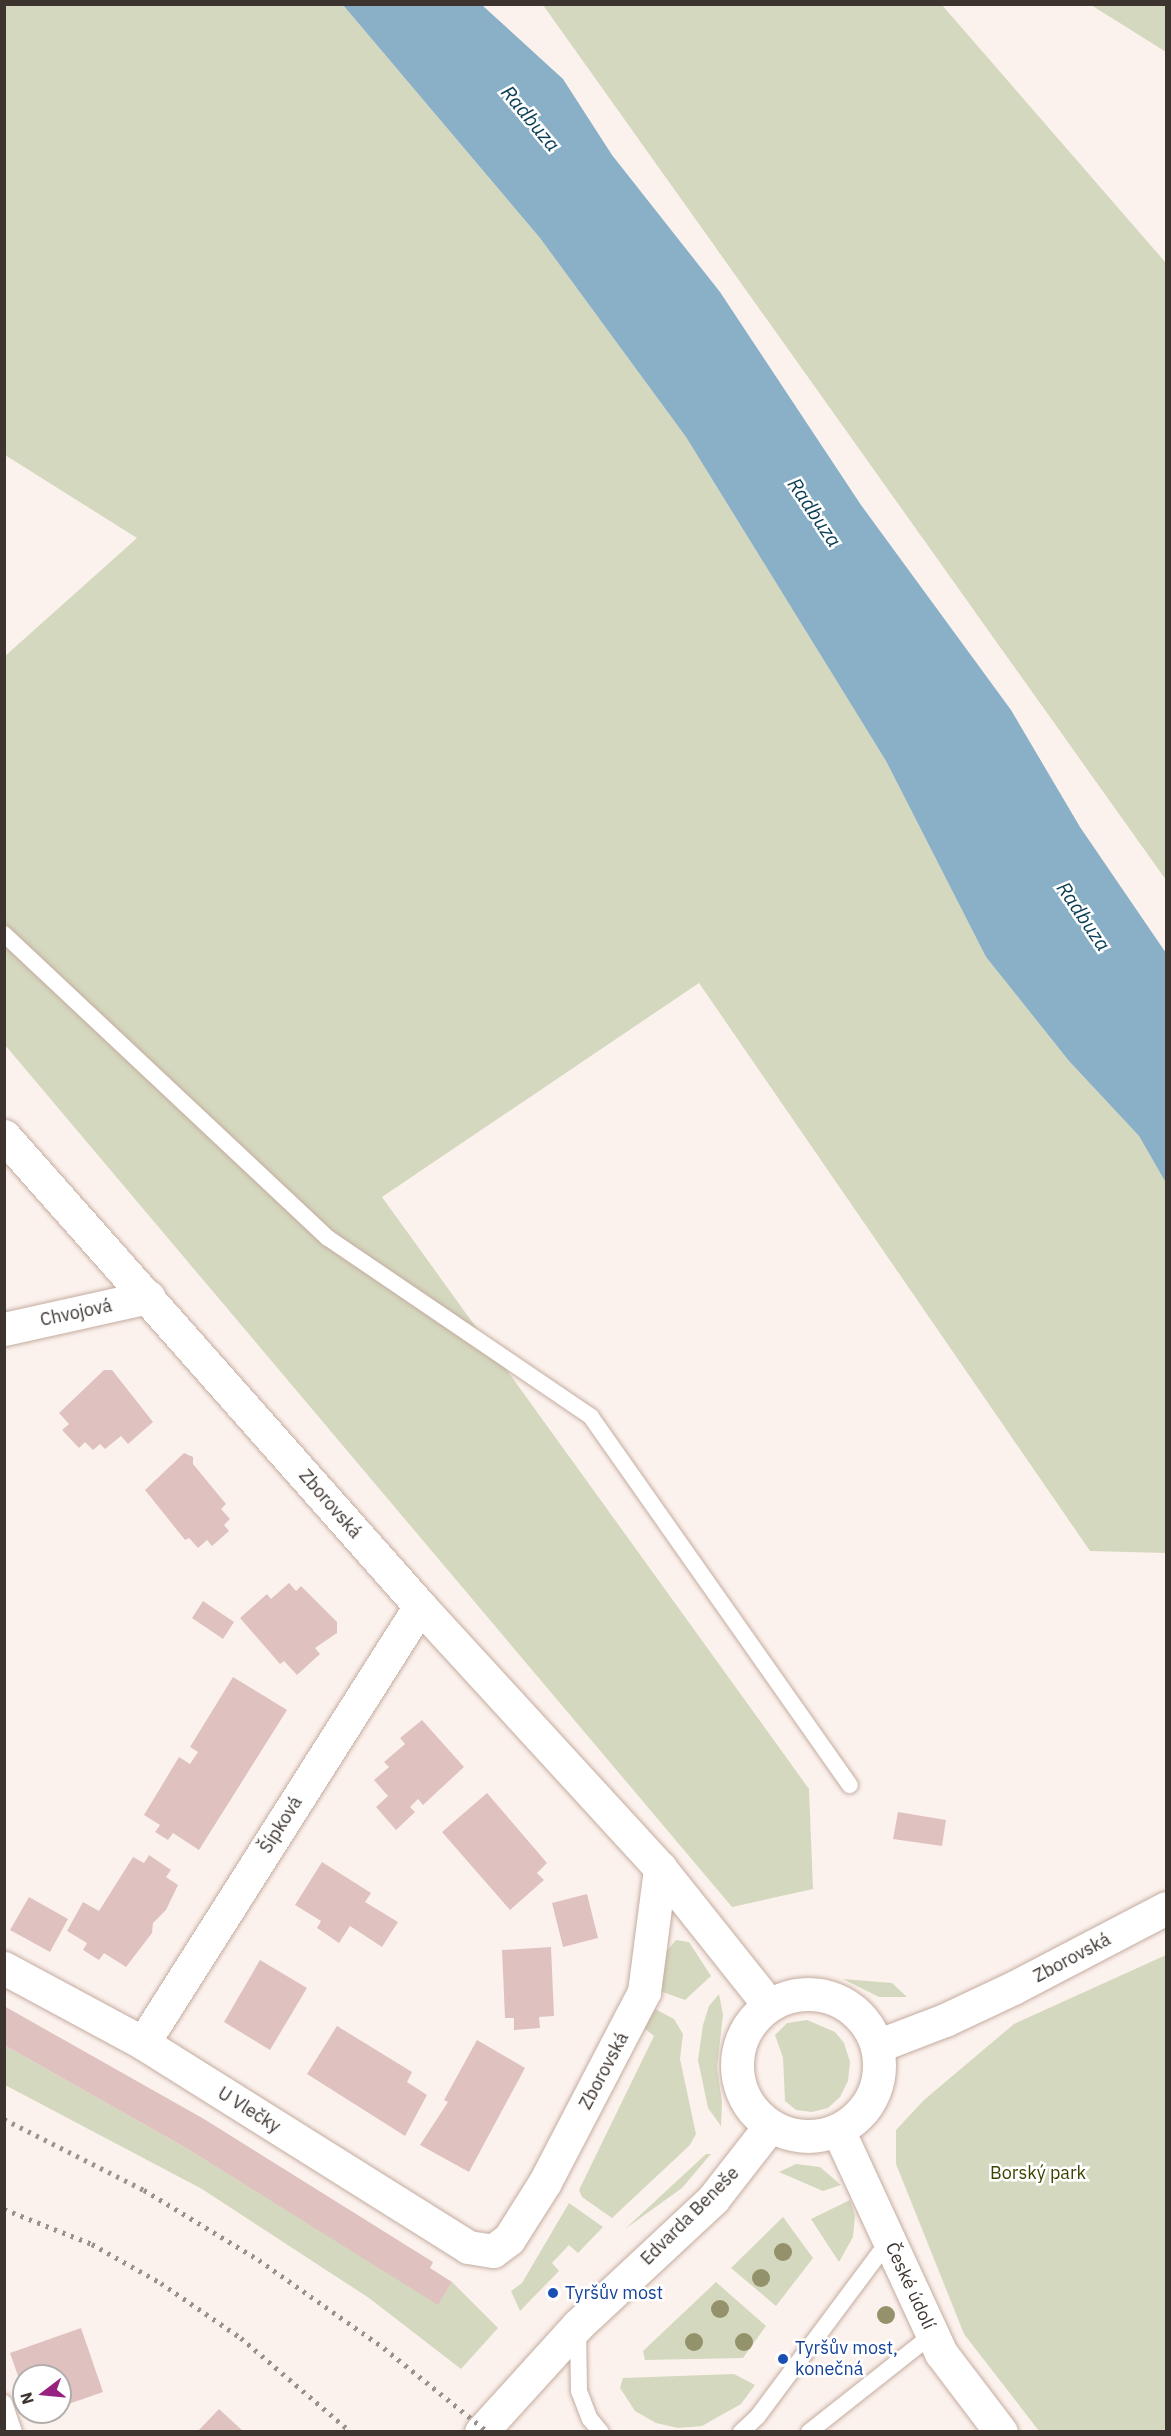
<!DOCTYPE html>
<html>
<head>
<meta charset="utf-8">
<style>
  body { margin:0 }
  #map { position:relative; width:1171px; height:2436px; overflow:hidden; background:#fcf2ed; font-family:"IBM Plex Sans",sans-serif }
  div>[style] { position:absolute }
  .green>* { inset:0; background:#d4d8be }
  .water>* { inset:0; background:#8ab0c7 }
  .building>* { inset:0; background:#dfc2bf }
  .roads { filter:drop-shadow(0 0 2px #c4aca0) drop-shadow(0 0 2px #c4aca0) }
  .service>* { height:16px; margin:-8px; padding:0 8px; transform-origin:8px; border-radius:8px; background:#fff }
  .minor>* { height:33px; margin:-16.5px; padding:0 16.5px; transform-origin:16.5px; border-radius:16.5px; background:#fff }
  .tertiary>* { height:33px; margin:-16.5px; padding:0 16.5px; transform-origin:16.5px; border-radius:16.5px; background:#fff }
  .tertiary>.ring { margin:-16.5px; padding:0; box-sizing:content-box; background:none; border:33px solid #fff; border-radius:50% }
  .rail>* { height:4.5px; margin-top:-2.25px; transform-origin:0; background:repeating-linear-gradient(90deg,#9a918c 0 3px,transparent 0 9px) }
  .trees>* { width:18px; height:18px; margin:-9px; border-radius:50%; background:#94926b }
  .dots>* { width:16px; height:16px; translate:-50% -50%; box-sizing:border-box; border:3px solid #fff; border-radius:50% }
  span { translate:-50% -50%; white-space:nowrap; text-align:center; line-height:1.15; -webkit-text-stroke:5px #fff; paint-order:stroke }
  .street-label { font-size:18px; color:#3d342f }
  .park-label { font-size:18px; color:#3e4301 }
  .transit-label { font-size:18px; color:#164399 }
  .left { translate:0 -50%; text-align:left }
  .water-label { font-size:20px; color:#083d55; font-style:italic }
  .frame { position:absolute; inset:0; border:6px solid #3d342f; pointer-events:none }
  .north { position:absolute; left:12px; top:2364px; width:60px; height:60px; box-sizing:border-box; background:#fff; border:2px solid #b1aeac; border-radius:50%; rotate:254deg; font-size:16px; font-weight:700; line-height:24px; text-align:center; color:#3d342f }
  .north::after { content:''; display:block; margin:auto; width:21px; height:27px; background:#97227f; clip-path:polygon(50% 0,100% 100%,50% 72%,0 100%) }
</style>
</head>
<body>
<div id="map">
  <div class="green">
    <div style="clip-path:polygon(5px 5px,343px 5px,540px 238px,686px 437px,886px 761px,986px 957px,1069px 1061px,1139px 1136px,1166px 1183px,1166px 1553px,1090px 1551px,699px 983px,382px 1197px,809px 1789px,813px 1889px,732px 1907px,5px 1045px,4px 657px,137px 538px,5px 455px)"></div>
    <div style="clip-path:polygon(543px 5px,942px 5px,1166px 263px,1166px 880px)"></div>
    <div style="clip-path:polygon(1091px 5px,1166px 5px,1166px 52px)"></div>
    <div style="clip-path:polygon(676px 1940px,689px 1942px,711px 1976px,685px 2000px,660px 1991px,667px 1951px)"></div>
    <div style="clip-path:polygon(1166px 1955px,1166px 2431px,1039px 2431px,964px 2334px,896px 2164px,896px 2130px,924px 2100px,1014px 2024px)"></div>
    <div style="clip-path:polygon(843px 1979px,892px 1983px,907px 1997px,879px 1997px)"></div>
    <div style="clip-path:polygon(719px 1994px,723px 2015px,717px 2067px,722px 2102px,721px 2126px,708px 2108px,698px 2060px,703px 2025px,709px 2006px)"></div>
    <div style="clip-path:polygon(655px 2009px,674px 2019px,683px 2034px,680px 2059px,696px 2134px,690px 2145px,612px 2218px,582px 2197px,579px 2190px,654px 2036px,644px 2028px)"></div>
    <div style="clip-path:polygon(807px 2020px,835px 2032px,844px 2043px,850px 2062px,848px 2081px,840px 2097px,828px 2108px,812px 2112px,796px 2110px,785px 2101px,783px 2058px,775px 2035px,787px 2023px)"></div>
    <div style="clip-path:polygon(4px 2045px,186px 2148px,438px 2304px,452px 2282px,498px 2328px,461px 2369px,369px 2298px,202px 2189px,5px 2085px)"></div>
    <div style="clip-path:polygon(706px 2154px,711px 2154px,682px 2188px,625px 2229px)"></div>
    <div style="clip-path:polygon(796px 2164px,820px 2167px,841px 2185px,823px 2191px,779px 2172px)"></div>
    <div style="clip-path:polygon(850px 2200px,855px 2215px,853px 2237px,839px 2262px,811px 2219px)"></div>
    <div style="clip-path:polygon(569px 2203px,603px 2227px,578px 2253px,569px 2245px,552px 2263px,559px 2271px,520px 2311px,511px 2291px,522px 2283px)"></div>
    <div style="clip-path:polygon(783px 2217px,813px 2258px,776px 2306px,731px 2268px)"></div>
    <div style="clip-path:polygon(716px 2282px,766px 2326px,743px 2358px,645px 2360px,643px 2351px)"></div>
    <div style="clip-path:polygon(734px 2374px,755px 2385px,741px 2404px,702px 2426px,678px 2428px,656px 2423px,635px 2411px,620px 2388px,623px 2378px)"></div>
  </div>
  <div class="water">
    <div style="clip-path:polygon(343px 5px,482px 5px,563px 79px,612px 155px,720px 292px,861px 505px,1011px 710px,1080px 827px,1166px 953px,1166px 1183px,1139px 1136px,1069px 1061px,986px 957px,886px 761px,686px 437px,540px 238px)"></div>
  </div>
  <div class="building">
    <div style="clip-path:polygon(104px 1370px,112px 1370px,153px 1422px,128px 1444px,121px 1436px,105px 1449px,100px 1444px,93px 1450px,85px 1442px,79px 1448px,62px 1430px,69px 1424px,59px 1413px)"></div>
    <div style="clip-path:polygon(184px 1453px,193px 1457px,193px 1464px,226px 1504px,221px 1509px,230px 1519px,224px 1525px,229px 1531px,212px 1546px,207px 1540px,198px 1548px,189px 1538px,185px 1540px,145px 1490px)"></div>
    <div style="clip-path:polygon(289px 1583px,296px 1591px,301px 1586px,337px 1622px,337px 1633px,315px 1648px,320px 1654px,297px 1675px,284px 1661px,280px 1664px,240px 1618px,267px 1594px,271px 1599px)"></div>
    <div style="clip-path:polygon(203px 1601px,234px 1622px,223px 1639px,192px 1618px)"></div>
    <div style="clip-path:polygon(233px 1677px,287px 1710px,199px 1850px,173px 1833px,168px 1840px,155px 1832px,160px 1825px,144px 1815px,179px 1757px,190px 1764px,198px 1752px,190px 1747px)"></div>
    <div style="clip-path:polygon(422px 1720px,464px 1767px,423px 1805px,418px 1799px,410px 1807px,415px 1812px,396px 1830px,376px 1807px,388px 1796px,374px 1780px,389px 1767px,384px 1762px,405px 1744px,400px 1738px)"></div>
    <div style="clip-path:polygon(487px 1793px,547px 1863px,537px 1873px,544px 1880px,510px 1910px,442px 1832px)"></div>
    <div style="clip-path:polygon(898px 1812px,946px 1820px,942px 1846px,893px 1839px)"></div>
    <div style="clip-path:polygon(149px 1855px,171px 1870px,166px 1877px,178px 1885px,166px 1910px,153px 1923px,152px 1933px,126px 1967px,104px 1953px,99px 1960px,83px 1950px,87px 1943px,67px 1931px,83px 1902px,99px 1911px,133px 1857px,144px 1863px)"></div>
    <div style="clip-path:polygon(322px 1862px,371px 1893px,365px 1902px,398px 1922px,382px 1947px,350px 1926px,339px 1943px,317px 1928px,321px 1921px,295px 1905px)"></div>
    <div style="clip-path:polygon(587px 1894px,598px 1938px,563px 1947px,552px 1903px)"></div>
    <div style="clip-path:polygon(29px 1897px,68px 1919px,50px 1952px,10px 1930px)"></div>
    <div style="clip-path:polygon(551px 1947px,554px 2016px,539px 2017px,540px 2028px,514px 2030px,514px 2018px,505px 2018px,502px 1950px)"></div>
    <div style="clip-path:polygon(260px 1960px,307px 1988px,270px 2050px,224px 2022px)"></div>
    <div style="clip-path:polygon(4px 2006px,204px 2119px,433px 2262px,430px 2268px,452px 2282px,438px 2305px,186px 2148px,4px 2045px)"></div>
    <div style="clip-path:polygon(337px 2026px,412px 2072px,407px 2082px,427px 2095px,405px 2136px,307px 2074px)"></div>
    <div style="clip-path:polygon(477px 2040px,525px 2068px,469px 2172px,420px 2145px,448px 2102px,444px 2100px)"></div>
    <div style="clip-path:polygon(81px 2328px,103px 2392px,60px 2407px,60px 2376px,24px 2376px,24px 2393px,10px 2353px)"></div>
    <div style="clip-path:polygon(219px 2409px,244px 2432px,197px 2432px)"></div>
    <div style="clip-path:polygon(30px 2412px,44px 2412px,32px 2417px)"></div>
  </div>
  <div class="roads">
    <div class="service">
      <div style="left:4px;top:934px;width:444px;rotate:43.2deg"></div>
      <div style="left:328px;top:1238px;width:318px;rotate:34.2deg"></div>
      <div style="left:591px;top:1417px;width:450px;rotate:54.9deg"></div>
      <div style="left:578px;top:2328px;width:63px;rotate:89.1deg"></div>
      <div style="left:579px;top:2391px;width:30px;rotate:69deg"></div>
      <div style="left:590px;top:2419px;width:17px;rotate:50deg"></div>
      <div style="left:4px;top:2403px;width:31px;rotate:71deg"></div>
      <div style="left:741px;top:2432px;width:23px;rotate:-43deg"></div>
      <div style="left:758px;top:2416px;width:219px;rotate:-53.3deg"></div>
      <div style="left:809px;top:2432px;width:158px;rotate:-38.3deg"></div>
    </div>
    <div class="minor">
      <div style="left:4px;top:1329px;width:148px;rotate:-12.5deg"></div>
      <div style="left:4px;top:1968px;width:158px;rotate:28.3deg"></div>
      <div style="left:143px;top:2043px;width:384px;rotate:32.1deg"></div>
      <div style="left:468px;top:2247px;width:25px;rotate:9deg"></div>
      <div style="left:493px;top:2251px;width:20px;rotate:-37deg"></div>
      <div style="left:509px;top:2239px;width:67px;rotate:-57.7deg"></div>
      <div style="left:545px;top:2182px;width:214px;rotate:-62.5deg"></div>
      <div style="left:644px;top:1992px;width:125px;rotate:-82.6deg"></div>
      <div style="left:143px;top:2043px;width:517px;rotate:-57.63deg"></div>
      <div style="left:838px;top:2130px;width:246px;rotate:65.2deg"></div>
      <div style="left:941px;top:2353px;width:99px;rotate:52.8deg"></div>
    </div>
    <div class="tertiary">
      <div style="left:4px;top:1136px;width:628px;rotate:48.49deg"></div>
      <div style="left:420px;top:1606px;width:355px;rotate:47.5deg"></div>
      <div style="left:660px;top:1868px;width:175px;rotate:51.5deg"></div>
      <div class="ring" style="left:737px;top:1994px;width:109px;height:109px"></div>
      <div style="left:877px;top:2046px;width:73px;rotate:-20.9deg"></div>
      <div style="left:945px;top:2020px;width:77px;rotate:-25.2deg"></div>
      <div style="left:1015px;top:1987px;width:170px;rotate:-27.6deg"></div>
      <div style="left:481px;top:2432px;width:144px;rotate:-47.8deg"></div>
      <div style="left:578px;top:2325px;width:185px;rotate:-43deg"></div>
      <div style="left:713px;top:2199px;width:93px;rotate:-52deg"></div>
    </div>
  </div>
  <div class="rail">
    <div style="left:4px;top:2119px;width:157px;rotate:26.9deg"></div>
    <div style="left:144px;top:2190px;width:135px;rotate:31.3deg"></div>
    <div style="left:259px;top:2260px;width:153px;rotate:35.1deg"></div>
    <div style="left:384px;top:2348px;width:134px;rotate:38.9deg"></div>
    <div style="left:4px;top:2209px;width:95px;rotate:21.7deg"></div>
    <div style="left:92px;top:2244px;width:79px;rotate:29.5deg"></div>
    <div style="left:161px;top:2283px;width:97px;rotate:34.5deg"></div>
    <div style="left:241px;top:2338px;width:145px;rotate:40.5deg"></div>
  </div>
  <div class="trees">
    <div style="left:783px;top:2252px"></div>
    <div style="left:761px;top:2278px"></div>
    <div style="left:720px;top:2309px"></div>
    <div style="left:886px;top:2315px"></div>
    <div style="left:694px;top:2342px"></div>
    <div style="left:744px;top:2342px"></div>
  </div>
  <div class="dots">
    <div style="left:553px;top:2293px;background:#1a4fb4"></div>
    <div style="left:783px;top:2359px;background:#1a4fb4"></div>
  </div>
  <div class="street-label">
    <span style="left:76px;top:1313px;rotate:-12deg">Chvojová</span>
    <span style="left:330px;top:1504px;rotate:49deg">Zborovská</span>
    <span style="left:281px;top:1825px;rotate:-58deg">Šípková</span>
    <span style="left:1072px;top:1958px;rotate:-28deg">Zborovská</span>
    <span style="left:604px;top:2071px;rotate:-62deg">Zborovská</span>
    <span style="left:249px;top:2110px;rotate:32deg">U Vlečky</span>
    <span style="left:690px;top:2216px;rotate:-45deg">Edvarda Beneše</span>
    <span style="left:910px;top:2286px;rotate:65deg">České údolí</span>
  </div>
  <div class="park-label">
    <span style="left:1038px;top:2173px">Borský park</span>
  </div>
  <div class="transit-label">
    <span class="left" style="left:565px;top:2293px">Tyršův most</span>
    <span class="left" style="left:795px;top:2359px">Tyršův most,<br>konečná</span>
  </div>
  <div class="water-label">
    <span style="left:531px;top:118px;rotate:50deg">Radbuza</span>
    <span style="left:815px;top:512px;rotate:56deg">Radbuza</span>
    <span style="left:1084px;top:916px;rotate:56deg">Radbuza</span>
  </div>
  <div class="frame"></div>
  <div class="north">N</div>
</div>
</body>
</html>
